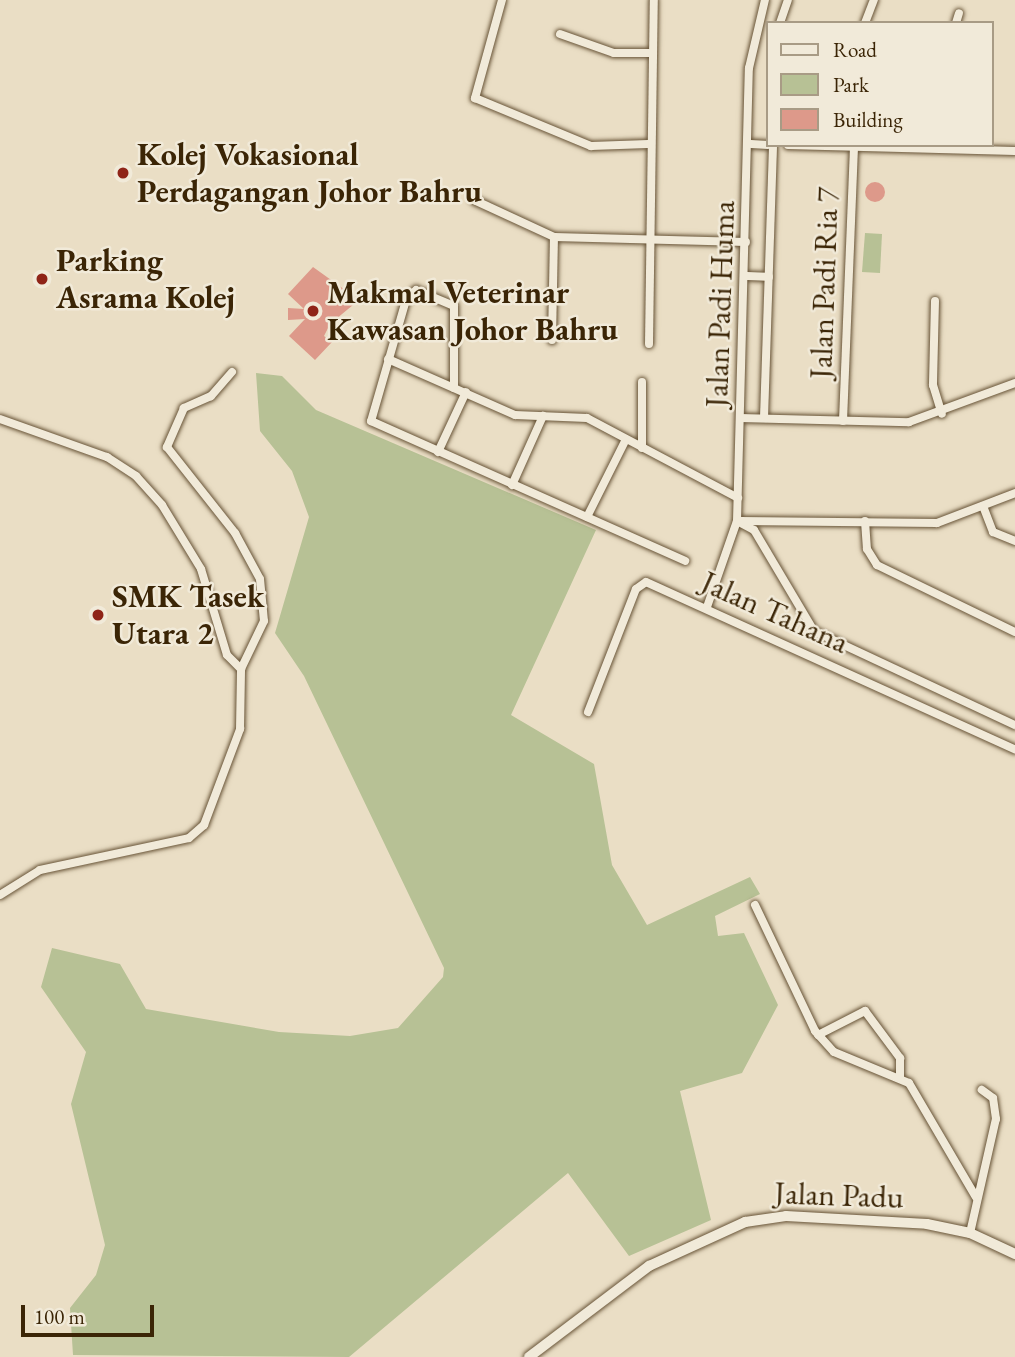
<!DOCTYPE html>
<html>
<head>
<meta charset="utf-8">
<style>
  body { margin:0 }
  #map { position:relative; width:1015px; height:1357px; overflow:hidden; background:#eadec5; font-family:"EB Garamond",serif }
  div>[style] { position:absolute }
  .green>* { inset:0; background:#b7c195 }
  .building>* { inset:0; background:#dd998a }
  .round { border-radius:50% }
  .roads { filter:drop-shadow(0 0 2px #675336) drop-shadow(0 0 2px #675336) }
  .minor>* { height:8px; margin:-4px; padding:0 4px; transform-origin:4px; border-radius:4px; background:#f1ead9 }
  .tertiary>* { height:10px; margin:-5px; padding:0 5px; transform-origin:5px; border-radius:5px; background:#f1ead9 }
  .dots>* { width:19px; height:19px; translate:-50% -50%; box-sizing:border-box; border:4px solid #f1ead9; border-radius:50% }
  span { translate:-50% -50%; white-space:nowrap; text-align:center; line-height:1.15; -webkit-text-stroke:5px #f1ead9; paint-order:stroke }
  .poi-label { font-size:32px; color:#3b2506; font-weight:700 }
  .left { translate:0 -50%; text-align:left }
  .street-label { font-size:32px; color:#3b2506 }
  .legend { position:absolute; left:766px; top:21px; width:228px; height:126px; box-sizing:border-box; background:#f1ead9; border:2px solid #a89b85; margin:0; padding:9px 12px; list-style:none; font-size:21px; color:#3b2506 }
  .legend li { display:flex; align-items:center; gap:14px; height:35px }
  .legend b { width:35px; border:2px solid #a89b85 }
  .scale { position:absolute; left:21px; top:1305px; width:133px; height:32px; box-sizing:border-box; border:4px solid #3b2506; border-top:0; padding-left:9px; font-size:21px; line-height:24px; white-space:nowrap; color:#3b2506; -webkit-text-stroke:5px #f1ead9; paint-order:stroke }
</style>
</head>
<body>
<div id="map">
  <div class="green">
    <div style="clip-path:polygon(865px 233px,882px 234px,880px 273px,862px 272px)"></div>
    <div style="clip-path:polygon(256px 373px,282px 376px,316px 410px,596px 530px,511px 715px,594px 764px,612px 865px,647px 925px,750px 877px,760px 894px,715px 916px,718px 936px,744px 933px,778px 1005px,742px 1073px,680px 1091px,711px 1220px,629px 1256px,568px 1173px,349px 1357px,73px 1355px,70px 1308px,96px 1275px,105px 1245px,71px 1104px,86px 1052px,41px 987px,52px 948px,120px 964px,146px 1009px,279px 1032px,350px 1036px,398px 1028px,443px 977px,444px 968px,304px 676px,275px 633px,309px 517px,292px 471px,260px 431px)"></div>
  </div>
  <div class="building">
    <div class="round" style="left:865px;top:182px;width:20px;height:20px"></div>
    <div style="clip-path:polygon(313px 267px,359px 300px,330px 324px,324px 336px,332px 342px,315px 360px,289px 336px,305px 319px,288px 320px,288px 308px,304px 309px,288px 294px)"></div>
  </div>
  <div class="roads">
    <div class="minor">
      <div style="left:502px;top:0;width:102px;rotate:105.4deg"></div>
      <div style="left:475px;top:98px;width:126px;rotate:22.5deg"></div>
      <div style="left:591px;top:146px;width:57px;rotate:-2deg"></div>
      <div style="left:780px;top:23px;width:24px;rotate:-71deg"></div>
      <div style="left:865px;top:23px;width:25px;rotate:-69deg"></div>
      <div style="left:956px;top:23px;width:10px;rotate:-73deg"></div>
      <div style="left:560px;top:34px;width:57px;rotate:19.4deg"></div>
      <div style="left:614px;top:53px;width:35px"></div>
      <div style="left:751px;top:144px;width:17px;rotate:3deg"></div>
      <div style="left:788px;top:145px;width:227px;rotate:1.5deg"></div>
      <div style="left:474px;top:200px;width:88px;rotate:24.8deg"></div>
      <div style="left:554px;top:237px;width:192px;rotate:1.5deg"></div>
      <div style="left:745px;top:276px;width:24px;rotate:2deg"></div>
      <div style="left:935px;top:301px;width:84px;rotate:91.4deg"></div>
      <div style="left:933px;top:385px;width:30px;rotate:73deg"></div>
      <div style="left:552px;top:340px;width:103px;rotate:-88.9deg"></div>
      <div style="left:649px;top:344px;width:344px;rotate:-89.2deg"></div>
      <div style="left:388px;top:359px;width:139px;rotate:23.8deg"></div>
      <div style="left:515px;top:415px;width:72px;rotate:2.4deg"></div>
      <div style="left:587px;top:418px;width:171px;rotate:27.9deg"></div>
      <div style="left:232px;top:372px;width:32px;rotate:131deg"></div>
      <div style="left:211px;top:396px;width:30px;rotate:156deg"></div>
      <div style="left:184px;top:408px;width:43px;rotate:113.6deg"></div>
      <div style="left:167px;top:447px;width:110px;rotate:51.7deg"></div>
      <div style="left:235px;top:533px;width:52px;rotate:61.5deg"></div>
      <div style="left:260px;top:579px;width:42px;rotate:84.6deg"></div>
      <div style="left:264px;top:621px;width:53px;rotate:115.6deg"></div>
      <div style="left:642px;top:382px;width:66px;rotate:90deg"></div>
      <div style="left:454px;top:388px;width:82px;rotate:-90deg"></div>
      <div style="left:454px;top:306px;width:41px;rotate:-157.2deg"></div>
      <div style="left:416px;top:290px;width:14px;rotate:135deg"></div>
      <div style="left:406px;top:300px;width:126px;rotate:106.1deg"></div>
      <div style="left:371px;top:421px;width:344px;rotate:24deg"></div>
      <div style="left:740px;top:418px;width:169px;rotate:1.4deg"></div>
      <div style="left:909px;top:422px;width:113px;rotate:-20.2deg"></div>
      <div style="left:764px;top:418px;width:273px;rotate:-88.1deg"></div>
      <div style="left:0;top:419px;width:114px;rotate:19.6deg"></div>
      <div style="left:107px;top:457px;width:35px;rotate:33deg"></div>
      <div style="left:136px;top:476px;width:39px;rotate:48deg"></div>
      <div style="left:162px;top:505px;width:75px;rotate:58.6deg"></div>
      <div style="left:201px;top:569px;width:90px;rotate:73.2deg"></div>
      <div style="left:227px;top:655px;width:20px;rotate:45deg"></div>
      <div style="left:843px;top:421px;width:276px;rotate:-87.7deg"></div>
      <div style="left:438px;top:452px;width:66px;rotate:-65deg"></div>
      <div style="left:512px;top:485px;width:76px;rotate:-65.8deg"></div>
      <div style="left:983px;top:506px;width:28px;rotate:69deg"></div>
      <div style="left:993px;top:532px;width:24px;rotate:22deg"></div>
      <div style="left:587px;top:517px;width:87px;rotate:-63.4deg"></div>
      <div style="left:737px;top:521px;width:19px;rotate:28deg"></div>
      <div style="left:754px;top:530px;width:117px;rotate:59.3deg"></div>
      <div style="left:814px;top:631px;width:222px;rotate:25.1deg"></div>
      <div style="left:740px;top:521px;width:197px;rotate:0.6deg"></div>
      <div style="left:937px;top:523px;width:84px;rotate:-21deg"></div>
      <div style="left:865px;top:521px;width:28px;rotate:86deg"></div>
      <div style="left:867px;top:549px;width:19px;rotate:58deg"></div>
      <div style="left:877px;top:565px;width:153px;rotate:25.9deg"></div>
      <div style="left:707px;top:607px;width:91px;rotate:-70.8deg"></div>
      <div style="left:737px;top:521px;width:453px;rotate:-88.5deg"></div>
      <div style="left:749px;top:68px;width:70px;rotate:-76.8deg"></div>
      <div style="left:588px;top:712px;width:132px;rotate:-68.7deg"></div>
      <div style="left:636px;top:589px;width:12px;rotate:-35deg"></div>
      <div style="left:646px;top:582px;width:405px;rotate:24.4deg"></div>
      <div style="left:0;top:895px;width:47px;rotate:-32deg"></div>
      <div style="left:40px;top:870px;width:152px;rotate:-12.1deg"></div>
      <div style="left:189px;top:838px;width:20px;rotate:-41deg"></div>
      <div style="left:204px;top:825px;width:103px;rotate:-69.4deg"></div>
      <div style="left:240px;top:729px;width:60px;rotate:-89deg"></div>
      <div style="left:755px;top:905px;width:140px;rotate:64.5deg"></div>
      <div style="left:815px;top:1031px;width:28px;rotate:48deg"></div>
      <div style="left:834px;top:1052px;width:81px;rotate:22.5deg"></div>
      <div style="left:909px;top:1083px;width:132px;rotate:59.6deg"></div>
      <div style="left:818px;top:1035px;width:53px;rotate:-27.1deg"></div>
      <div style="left:865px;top:1011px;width:59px;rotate:53.3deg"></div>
      <div style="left:900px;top:1058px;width:19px;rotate:90deg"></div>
      <div style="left:970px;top:1233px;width:117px;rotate:-77.2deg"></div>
      <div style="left:996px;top:1119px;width:21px;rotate:-98deg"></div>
      <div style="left:993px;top:1098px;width:14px;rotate:-144deg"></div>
    </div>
    <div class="tertiary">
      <div style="left:529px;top:1357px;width:151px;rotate:-37.2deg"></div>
      <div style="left:649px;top:1266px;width:106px;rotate:-24.6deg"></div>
      <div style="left:745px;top:1222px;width:41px;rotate:-8.3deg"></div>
      <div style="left:786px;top:1216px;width:141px;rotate:3.2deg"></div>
      <div style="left:927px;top:1224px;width:44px;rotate:11.8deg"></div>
      <div style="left:970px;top:1233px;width:50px;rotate:25deg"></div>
    </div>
  </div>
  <div class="dots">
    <div style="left:123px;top:173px;background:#8f2418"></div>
    <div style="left:42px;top:279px;background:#8f2418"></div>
    <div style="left:313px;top:311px;background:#8f2418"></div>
    <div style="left:98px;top:615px;background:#8f2418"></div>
  </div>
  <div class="poi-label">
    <span class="left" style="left:137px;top:173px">Kolej Vokasional<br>Perdagangan Johor Bahru</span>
    <span class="left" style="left:56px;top:279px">Parking<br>Asrama Kolej</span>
    <span class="left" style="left:327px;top:311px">Makmal Veterinar<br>Kawasan Johor Bahru</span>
    <span class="left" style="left:112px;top:615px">SMK Tasek<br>Utara 2</span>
  </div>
  <div class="street-label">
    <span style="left:824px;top:283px;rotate:-88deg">Jalan Padi Ria 7</span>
    <span style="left:720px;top:304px;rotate:-88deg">Jalan Padi Huma</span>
    <span style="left:775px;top:612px;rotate:24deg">Jalan Tahana</span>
    <span style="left:839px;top:1195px;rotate:2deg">Jalan Padu</span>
  </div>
  <ul class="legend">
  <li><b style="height:9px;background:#f1ead9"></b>Road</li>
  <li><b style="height:19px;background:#b7c195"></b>Park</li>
  <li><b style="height:19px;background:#dd998a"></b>Building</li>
  </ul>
  <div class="scale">100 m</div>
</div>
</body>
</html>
